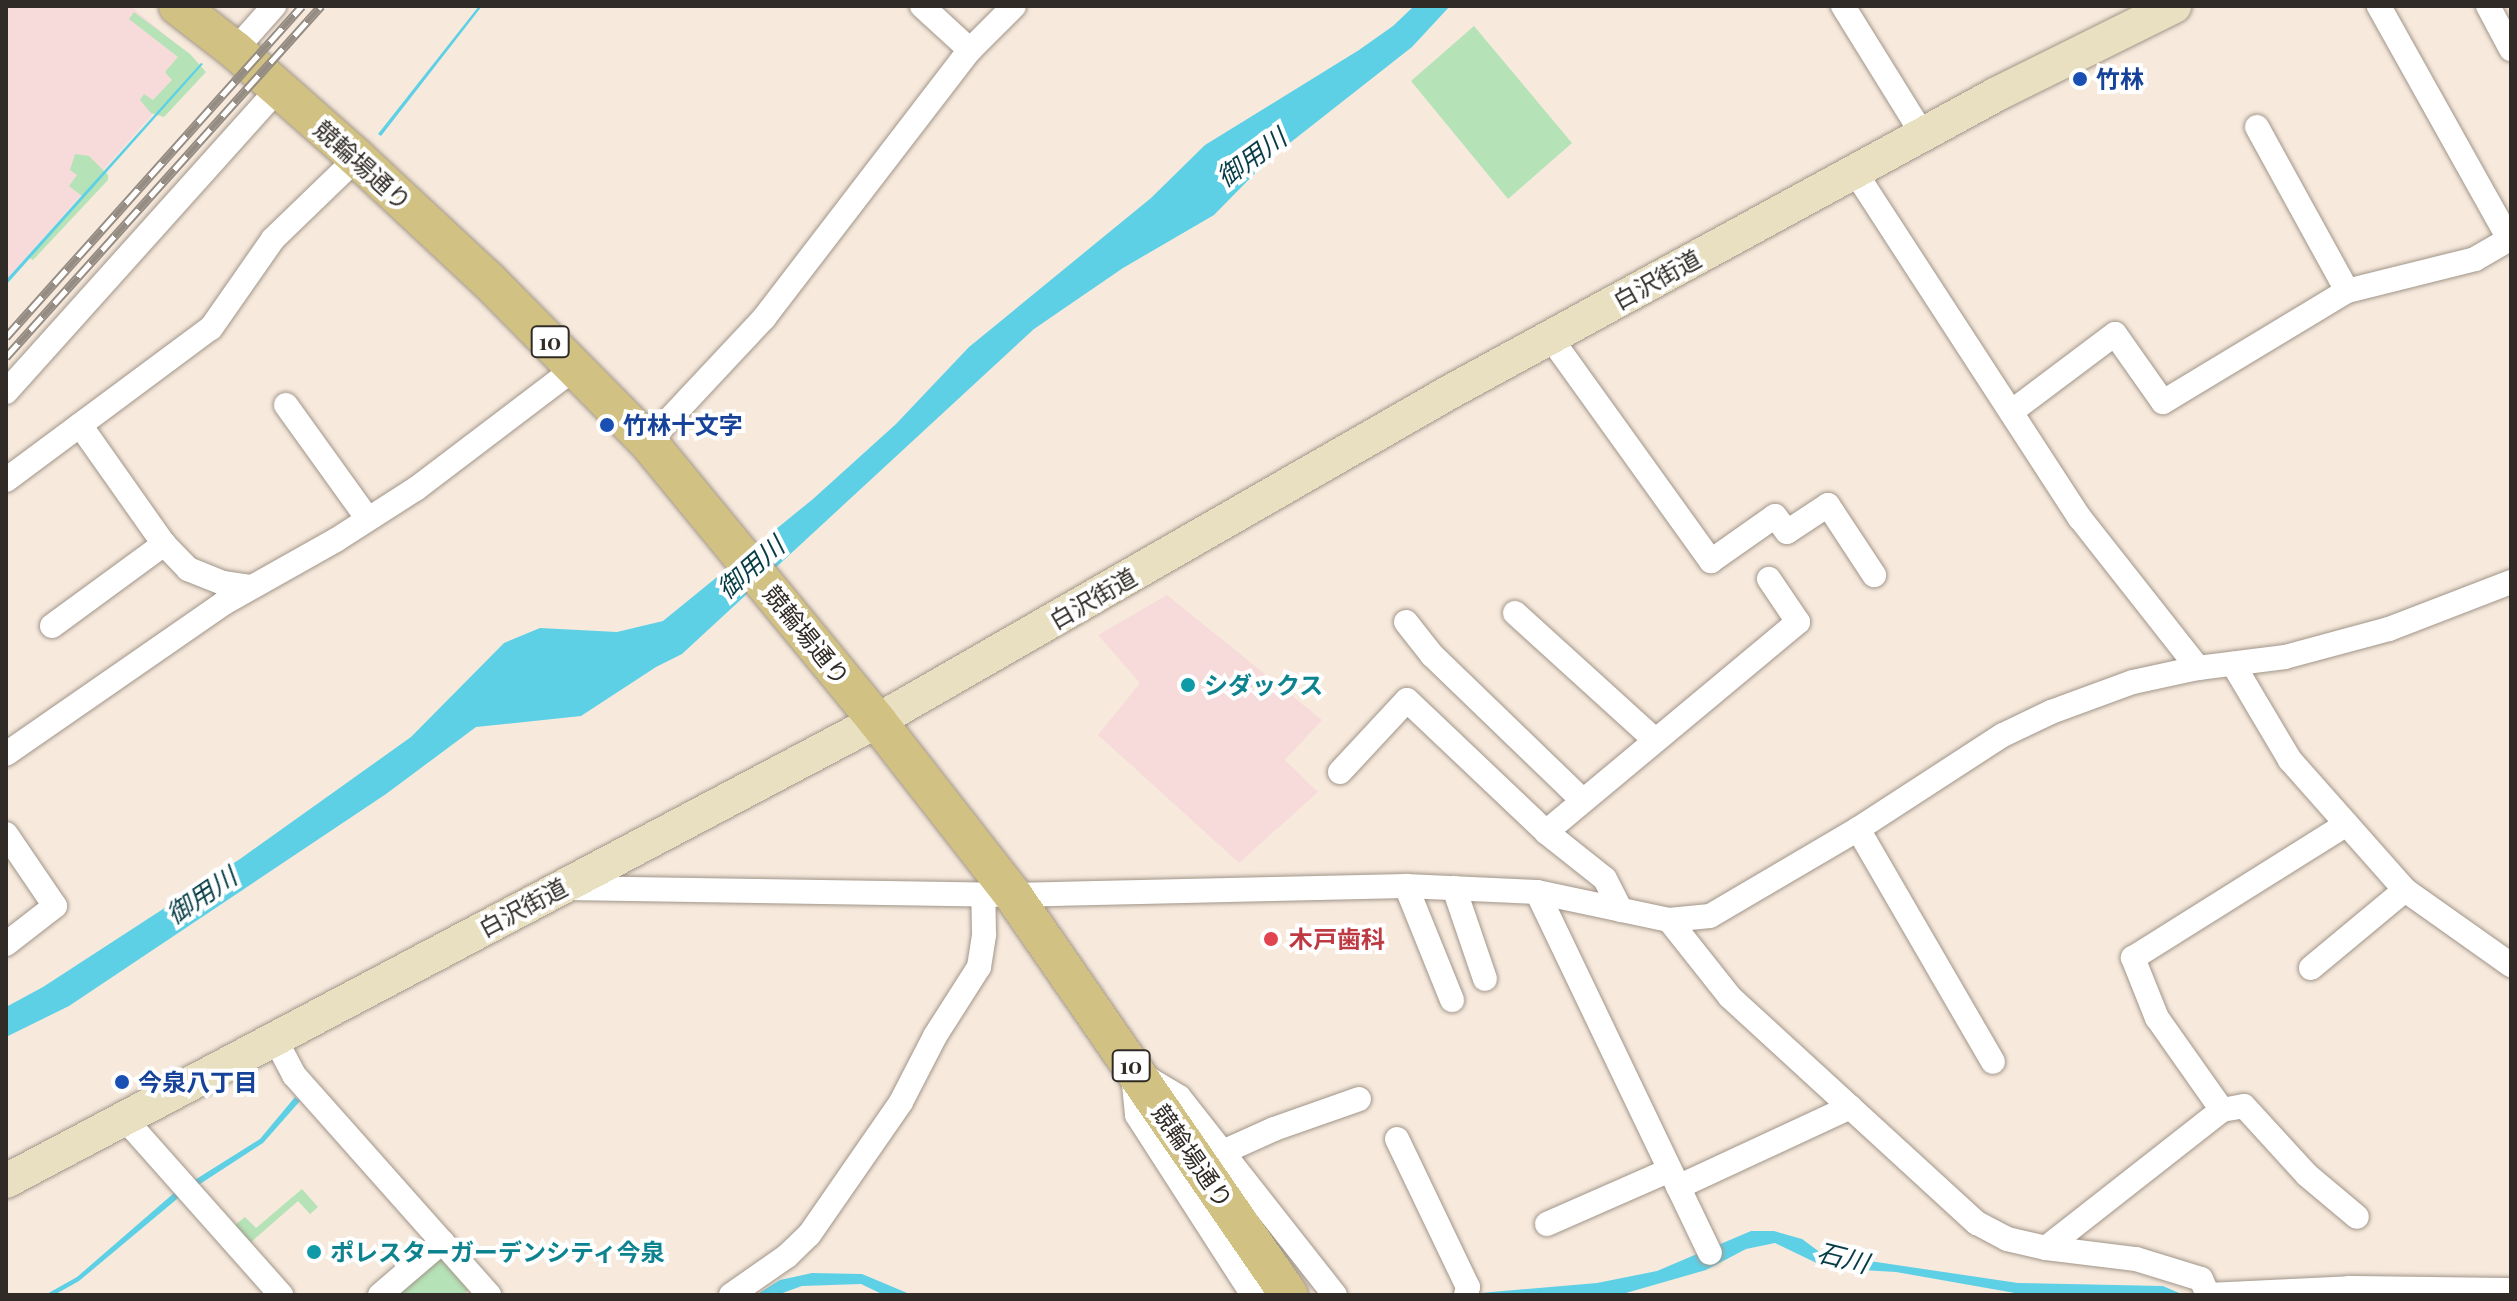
<!DOCTYPE html>
<html>
<head>
<meta charset="utf-8">
<style>
  body { margin:0 }
  #map { position:relative; width:2517px; height:1301px; overflow:hidden; background:#f7eadd; font-family:"Playfair Display","Noto Sans JP",serif }
  div>[style] { position:absolute }
  .commercial>* { inset:0; background:#f6dbda }
  .green>* { inset:0; background:#b5e2b6 }
  .water>* { inset:0; background:#5dd0e6 }
  .roads { filter:drop-shadow(0 0 2px #a19589) drop-shadow(0 0 2px #a19589) }
  .minor>* { height:24px; margin:-12px; padding:0 12px; transform-origin:12px; border-radius:12px; background:#fff }
  .secondary>* { height:34px; margin:-17px; padding:0 17px; transform-origin:17px; border-radius:17px; background:#e8e0c1 }
  .primary>* { height:38px; margin:-19px; padding:0 19px; transform-origin:19px; border-radius:19px; background:#d1c183 }
  .rail>* { height:9px; margin-top:-4.5px; transform-origin:0; background:repeating-linear-gradient(90deg,#fff 0 18px,#958c83 0 36px); box-sizing:border-box; border-block:2px solid #958c83 }
  .dots>* { width:22px; height:22px; translate:-50% -50%; box-sizing:border-box; border:4px solid #fff; border-radius:50% }
  span { translate:-50% -50%; white-space:nowrap; text-align:center; line-height:1.15; -webkit-text-stroke:8px #fff; paint-order:stroke }
  .shield-label span { padding:2px 6px; background:#fff; border:2px solid; border-radius:6px; -webkit-text-stroke-width:0 }
  .shield-label { font-size:22px; color:#302b26; font-weight:700 }
  .transit-label { font-size:24px; color:#164399; font-weight:700 }
  .left { translate:0 -50%; text-align:left }
  .street-label { font-size:24px; color:#302b26 }
  .culture-label { font-size:24px; color:#0d838f; font-weight:700 }
  .health-label { font-size:24px; color:#be3a42; font-weight:700 }
  .water-label { font-size:26px; color:#063d46; font-style:italic }
  .frame { position:absolute; inset:0; border:8px solid #302b26; pointer-events:none }
</style>
</head>
<body>
<div id="map">
  <div class="commercial">
    <div style="clip-path:polygon(6px 6px,131px 6px,198px 63px,6px 280px)"></div>
    <div style="clip-path:polygon(1167px 595px,1322px 720px,1285px 760px,1318px 792px,1239px 863px,1098px 735px,1140px 683px,1098px 635px)"></div>
  </div>
  <div class="green">
    <div style="clip-path:polygon(134px 12px,190px 54px,206px 72px,164px 117px,151px 113px,140px 100px,144px 94px,153px 100px,172px 80px,165px 72px,178px 57px,129px 19px)"></div>
    <div style="clip-path:polygon(1474px 26px,1572px 143px,1508px 199px,1411px 81px)"></div>
    <div style="clip-path:polygon(75px 154px,89px 156px,108px 175px,108px 180px,33px 260px,28px 257px,82px 196px,69px 186px,77px 175px,70px 170px)"></div>
    <div style="clip-path:polygon(302px 1189px,318px 1207px,310px 1214px,298px 1201px,250px 1243px,235px 1225px,245px 1217px,256px 1228px)"></div>
    <div style="clip-path:polygon(440px 1257px,473px 1286px,463px 1295px,398px 1295px)"></div>
  </div>
  <div class="water">
    <div style="clip-path:polygon(479px 6px,482px 6px,381px 136px,378px 134px)"></div>
    <div style="clip-path:polygon(1414px 6px,1450px 6px,1412px 47px,1268px 160px,1214px 215px,1123px 268px,1034px 329px,682px 654px,656px 667px,581px 716px,476px 727px,386px 794px,69px 1006px,6px 1037px,6px 1007px,43px 987px,240px 859px,411px 737px,504px 643px,540px 628px,617px 632px,663px 621px,813px 499px,896px 424px,969px 347px,1151px 198px,1205px 145px,1359px 50px,1393px 26px)"></div>
    <div style="clip-path:polygon(201px 63px,203px 64px,6px 285px,6px 280px)"></div>
    <div style="clip-path:polygon(295px 1097px,300px 1101px,263px 1143px,177px 1199px,79px 1281px,54px 1295px,45px 1295px,77px 1277px,174px 1193px,260px 1139px)"></div>
    <div style="clip-path:polygon(1751px 1231px,1774px 1231px,1802px 1239px,1821px 1253px,1856px 1259px,2018px 1283px,2163px 1286px,2184px 1295px,2015px 1293px,1896px 1272px,1827px 1268px,1775px 1243px,1746px 1249px,1706px 1270px,1619px 1295px,1457px 1295px,1597px 1283px,1657px 1271px)"></div>
    <div style="clip-path:polygon(812px 1273px,862px 1274px,912px 1295px,884px 1295px,861px 1284px,802px 1286px,777px 1295px,756px 1295px,780px 1280px)"></div>
  </div>
  <div class="roads">
    <div class="minor">
      <div style="left:922px;top:6px;width:65px;rotate:42.5deg"></div>
      <div style="left:1843px;top:6px;width:152px;rotate:58.2deg"></div>
      <div style="left:2488px;top:6px;width:49px;rotate:61.9deg"></div>
      <div style="left:235px;top:50px;width:59px;rotate:-48.4deg"></div>
      <div style="left:2257px;top:127px;width:187px;rotate:61.2deg"></div>
      <div style="left:1855px;top:172px;width:413px;rotate:57deg"></div>
      <div style="left:2080px;top:518px;width:191px;rotate:51.8deg"></div>
      <div style="left:1550px;top:337px;width:276px;rotate:54.3deg"></div>
      <div style="left:1711px;top:561px;width:78px;rotate:-35.1deg"></div>
      <div style="left:1775px;top:516px;width:20px;rotate:53deg"></div>
      <div style="left:1787px;top:532px;width:49px;rotate:-33.4deg"></div>
      <div style="left:1828px;top:505px;width:84px;rotate:56.7deg"></div>
      <div style="left:6px;top:392px;width:409px;rotate:-48.1deg"></div>
      <div style="left:286px;top:405px;width:140px;rotate:54.3deg"></div>
      <div style="left:2011px;top:412px;width:130px;rotate:-36.9deg"></div>
      <div style="left:2115px;top:334px;width:83px;rotate:54.8deg"></div>
      <div style="left:2163px;top:402px;width:215px;rotate:-31.1deg"></div>
      <div style="left:2347px;top:291px;width:132px;rotate:-14deg"></div>
      <div style="left:2475px;top:259px;width:39px;rotate:-30deg"></div>
      <div style="left:2509px;top:239px;width:267px;rotate:-119.2deg"></div>
      <div style="left:80px;top:425px;width:146px;rotate:54.8deg"></div>
      <div style="left:164px;top:544px;width:35px;rotate:46deg"></div>
      <div style="left:188px;top:569px;width:38px;rotate:22deg"></div>
      <div style="left:223px;top:583px;width:29px;rotate:8deg"></div>
      <div style="left:648px;top:442px;width:170px;rotate:-46.9deg"></div>
      <div style="left:764px;top:318px;width:338px;rotate:-52.5deg"></div>
      <div style="left:970px;top:50px;width:62px;rotate:-45deg"></div>
      <div style="left:6px;top:480px;width:255px;rotate:-36.6deg"></div>
      <div style="left:211px;top:328px;width:108px;rotate:-55.1deg"></div>
      <div style="left:273px;top:239px;width:117px;rotate:-44deg"></div>
      <div style="left:1515px;top:613px;width:189px;rotate:42.2deg"></div>
      <div style="left:1406px;top:622px;width:42px;rotate:51.8deg"></div>
      <div style="left:1432px;top:655px;width:209px;rotate:44deg"></div>
      <div style="left:52px;top:626px;width:139px;rotate:-36.2deg"></div>
      <div style="left:2233px;top:664px;width:112px;rotate:59.3deg"></div>
      <div style="left:2290px;top:760px;width:174px;rotate:48.5deg"></div>
      <div style="left:2405px;top:890px;width:130px;rotate:35.3deg"></div>
      <div style="left:6px;top:754px;width:265px;rotate:-34.7deg"></div>
      <div style="left:224px;top:603px;width:129px;rotate:-29.4deg"></div>
      <div style="left:336px;top:540px;width:96px;rotate:-32.7deg"></div>
      <div style="left:417px;top:488px;width:198px;rotate:-37.2deg"></div>
      <div style="left:1340px;top:772px;width:98px;rotate:-47.1deg"></div>
      <div style="left:1407px;top:700px;width:192px;rotate:43.5deg"></div>
      <div style="left:1546px;top:832px;width:75px;rotate:38.5deg"></div>
      <div style="left:1605px;top:879px;width:35px;rotate:63deg"></div>
      <div style="left:1858px;top:829px;width:269px;rotate:59.9deg"></div>
      <div style="left:1546px;top:832px;width:328px;rotate:-39.8deg"></div>
      <div style="left:1798px;top:622px;width:52px;rotate:-124deg"></div>
      <div style="left:6px;top:834px;width:87px;rotate:55.8deg"></div>
      <div style="left:55px;top:906px;width:62px;rotate:142.2deg"></div>
      <div style="left:1406px;top:886px;width:123px;rotate:68deg"></div>
      <div style="left:566px;top:888px;width:447px;rotate:0.9deg"></div>
      <div style="left:1013px;top:895px;width:393px;rotate:-1.3deg"></div>
      <div style="left:1406px;top:886px;width:131px;rotate:2.6deg"></div>
      <div style="left:1537px;top:892px;width:135px;rotate:12deg"></div>
      <div style="left:1669px;top:920px;width:41px;rotate:-5.6deg"></div>
      <div style="left:1710px;top:916px;width:172px;rotate:-30.4deg"></div>
      <div style="left:1858px;top:829px;width:173px;rotate:-33deg"></div>
      <div style="left:2003px;top:735px;width:53px;rotate:-25.6deg"></div>
      <div style="left:2051px;top:712px;width:87px;rotate:-20.1deg"></div>
      <div style="left:2133px;top:682px;width:66px;rotate:-12.2deg"></div>
      <div style="left:2198px;top:668px;width:88px;rotate:-7.2deg"></div>
      <div style="left:2285px;top:657px;width:108px;rotate:-15.1deg"></div>
      <div style="left:2389px;top:629px;width:131px;rotate:-21.1deg"></div>
      <div style="left:1454px;top:888px;width:96px;rotate:71.2deg"></div>
      <div style="left:1537px;top:892px;width:400px;rotate:64.4deg"></div>
      <div style="left:1669px;top:920px;width:98px;rotate:51.6deg"></div>
      <div style="left:1730px;top:997px;width:335px;rotate:42.5deg"></div>
      <div style="left:1977px;top:1223px;width:34px;rotate:28deg"></div>
      <div style="left:2007px;top:1239px;width:40px;rotate:13deg"></div>
      <div style="left:2046px;top:1248px;width:91px;rotate:7deg"></div>
      <div style="left:2136px;top:1259px;width:68px;rotate:17.1deg"></div>
      <div style="left:2201px;top:1279px;width:17px;rotate:66deg"></div>
      <div style="left:2311px;top:968px;width:122px;rotate:-39.7deg"></div>
      <div style="left:274px;top:1037px;width:43px;rotate:62.2deg"></div>
      <div style="left:294px;top:1075px;width:294px;rotate:48.4deg"></div>
      <div style="left:1133px;top:1074px;width:41px;rotate:84.4deg"></div>
      <div style="left:1137px;top:1115px;width:214px;rotate:57.2deg"></div>
      <div style="left:1144px;top:1076px;width:41px;rotate:31deg"></div>
      <div style="left:1179px;top:1097px;width:252px;rotate:51.8deg"></div>
      <div style="left:2222px;top:1110px;width:22px;rotate:-10deg"></div>
      <div style="left:2244px;top:1106px;width:93px;rotate:47.6deg"></div>
      <div style="left:2307px;top:1175px;width:65px;rotate:40deg"></div>
      <div style="left:124px;top:1118px;width:237px;rotate:48.4deg"></div>
      <div style="left:1397px;top:1139px;width:164px;rotate:64.4deg"></div>
      <div style="left:1468px;top:1287px;width:8px;rotate:104deg"></div>
      <div style="left:1223px;top:1152px;width:56px;rotate:-24.3deg"></div>
      <div style="left:1274px;top:1129px;width:90px;rotate:-19.4deg"></div>
      <div style="left:1678px;top:1187px;width:190px;rotate:-24.9deg"></div>
      <div style="left:1547px;top:1224px;width:134px;rotate:-23.7deg"></div>
      <div style="left:2046px;top:1248px;width:224px;rotate:-38.1deg"></div>
      <div style="left:2222px;top:1110px;width:113px;rotate:-125.2deg"></div>
      <div style="left:2157px;top:1018px;width:65px;rotate:-111.8deg"></div>
      <div style="left:2133px;top:958px;width:252px;rotate:-32.1deg"></div>
      <div style="left:380px;top:1295px;width:82px;rotate:-40.5deg"></div>
      <div style="left:731px;top:1295px;width:68px;rotate:-34.9deg"></div>
      <div style="left:787px;top:1256px;width:30px;rotate:-44deg"></div>
      <div style="left:809px;top:1235px;width:162px;rotate:-55.3deg"></div>
      <div style="left:901px;top:1102px;width:74px;rotate:-62.7deg"></div>
      <div style="left:935px;top:1036px;width:82px;rotate:-57.5deg"></div>
      <div style="left:979px;top:967px;width:33px;rotate:-81deg"></div>
      <div style="left:984px;top:934px;width:39px;rotate:-91deg"></div>
      <div style="left:2208px;top:1295px;width:141px;rotate:-2.8deg"></div>
      <div style="left:2349px;top:1288px;width:162px;rotate:0.7deg"></div>
    </div>
    <div class="secondary">
      <div style="left:6px;top:1181px;width:985px;rotate:-27.84deg"></div>
      <div style="left:877px;top:721px;width:659px;rotate:-29.87deg"></div>
      <div style="left:1448px;top:393px;width:625px;rotate:-28.57deg"></div>
      <div style="left:1997px;top:94px;width:198px;rotate:-26.4deg"></div>
    </div>
    <div class="primary">
      <div style="left:178px;top:6px;width:72px;rotate:37.7deg"></div>
      <div style="left:235px;top:50px;width:163px;rotate:41.5deg"></div>
      <div style="left:357px;top:158px;width:179px;rotate:43deg"></div>
      <div style="left:488px;top:280px;width:228px;rotate:45.4deg"></div>
      <div style="left:648px;top:442px;width:361px;rotate:50.6deg"></div>
      <div style="left:877px;top:721px;width:221px;rotate:52deg"></div>
      <div style="left:1013px;top:895px;width:486px;rotate:55.4deg"></div>
    </div>
  </div>
  <div class="rail">
    <div style="left:6px;top:337px;width:444px;rotate:-48.2deg"></div>
    <div style="left:6px;top:357px;width:472px;rotate:-48.1deg"></div>
  </div>
  <div class="dots">
    <div style="left:2080px;top:79px;background:#1a4fb4"></div>
    <div style="left:607px;top:425px;background:#1a4fb4"></div>
    <div style="left:1188px;top:685px;background:#0f9aa8"></div>
    <div style="left:1271px;top:939px;background:#e0444e"></div>
    <div style="left:122px;top:1082px;background:#1a4fb4"></div>
    <div style="left:314px;top:1252px;background:#0f9aa8"></div>
  </div>
  <div class="shield-label">
    <span style="left:550px;top:342px">10</span>
    <span style="left:1131px;top:1066px">10</span>
  </div>
  <div class="transit-label">
    <span class="left" style="left:2096px;top:79px">竹林</span>
    <span class="left" style="left:623px;top:425px">竹林十文字</span>
    <span class="left" style="left:138px;top:1082px">今泉八丁目</span>
  </div>
  <div class="street-label">
    <span style="left:363px;top:165px;rotate:42deg">競輪場通り</span>
    <span style="left:1657px;top:279px;rotate:-29deg">白沢街道</span>
    <span style="left:1093px;top:598px;rotate:-30deg">白沢街道</span>
    <span style="left:807px;top:635px;rotate:51deg">競輪場通り</span>
    <span style="left:523px;top:907px;rotate:-28deg">白沢街道</span>
    <span style="left:1193px;top:1156px;rotate:55deg">競輪場通り</span>
  </div>
  <div class="culture-label">
    <span class="left" style="left:1204px;top:685px">シダックス</span>
    <span class="left" style="left:330px;top:1252px">ポレスターガーデンシティ今泉</span>
  </div>
  <div class="health-label">
    <span class="left" style="left:1289px;top:939px">木戸歯科</span>
  </div>
  <div class="water-label">
    <span style="left:1251px;top:157px;rotate:-36deg">御用川</span>
    <span style="left:750px;top:567px;rotate:-41deg">御用川</span>
    <span style="left:201px;top:895px;rotate:-34deg">御用川</span>
    <span style="left:1843px;top:1257px;rotate:14deg">石川</span>
  </div>
  <div class="frame"></div>
</div>
</body>
</html>
